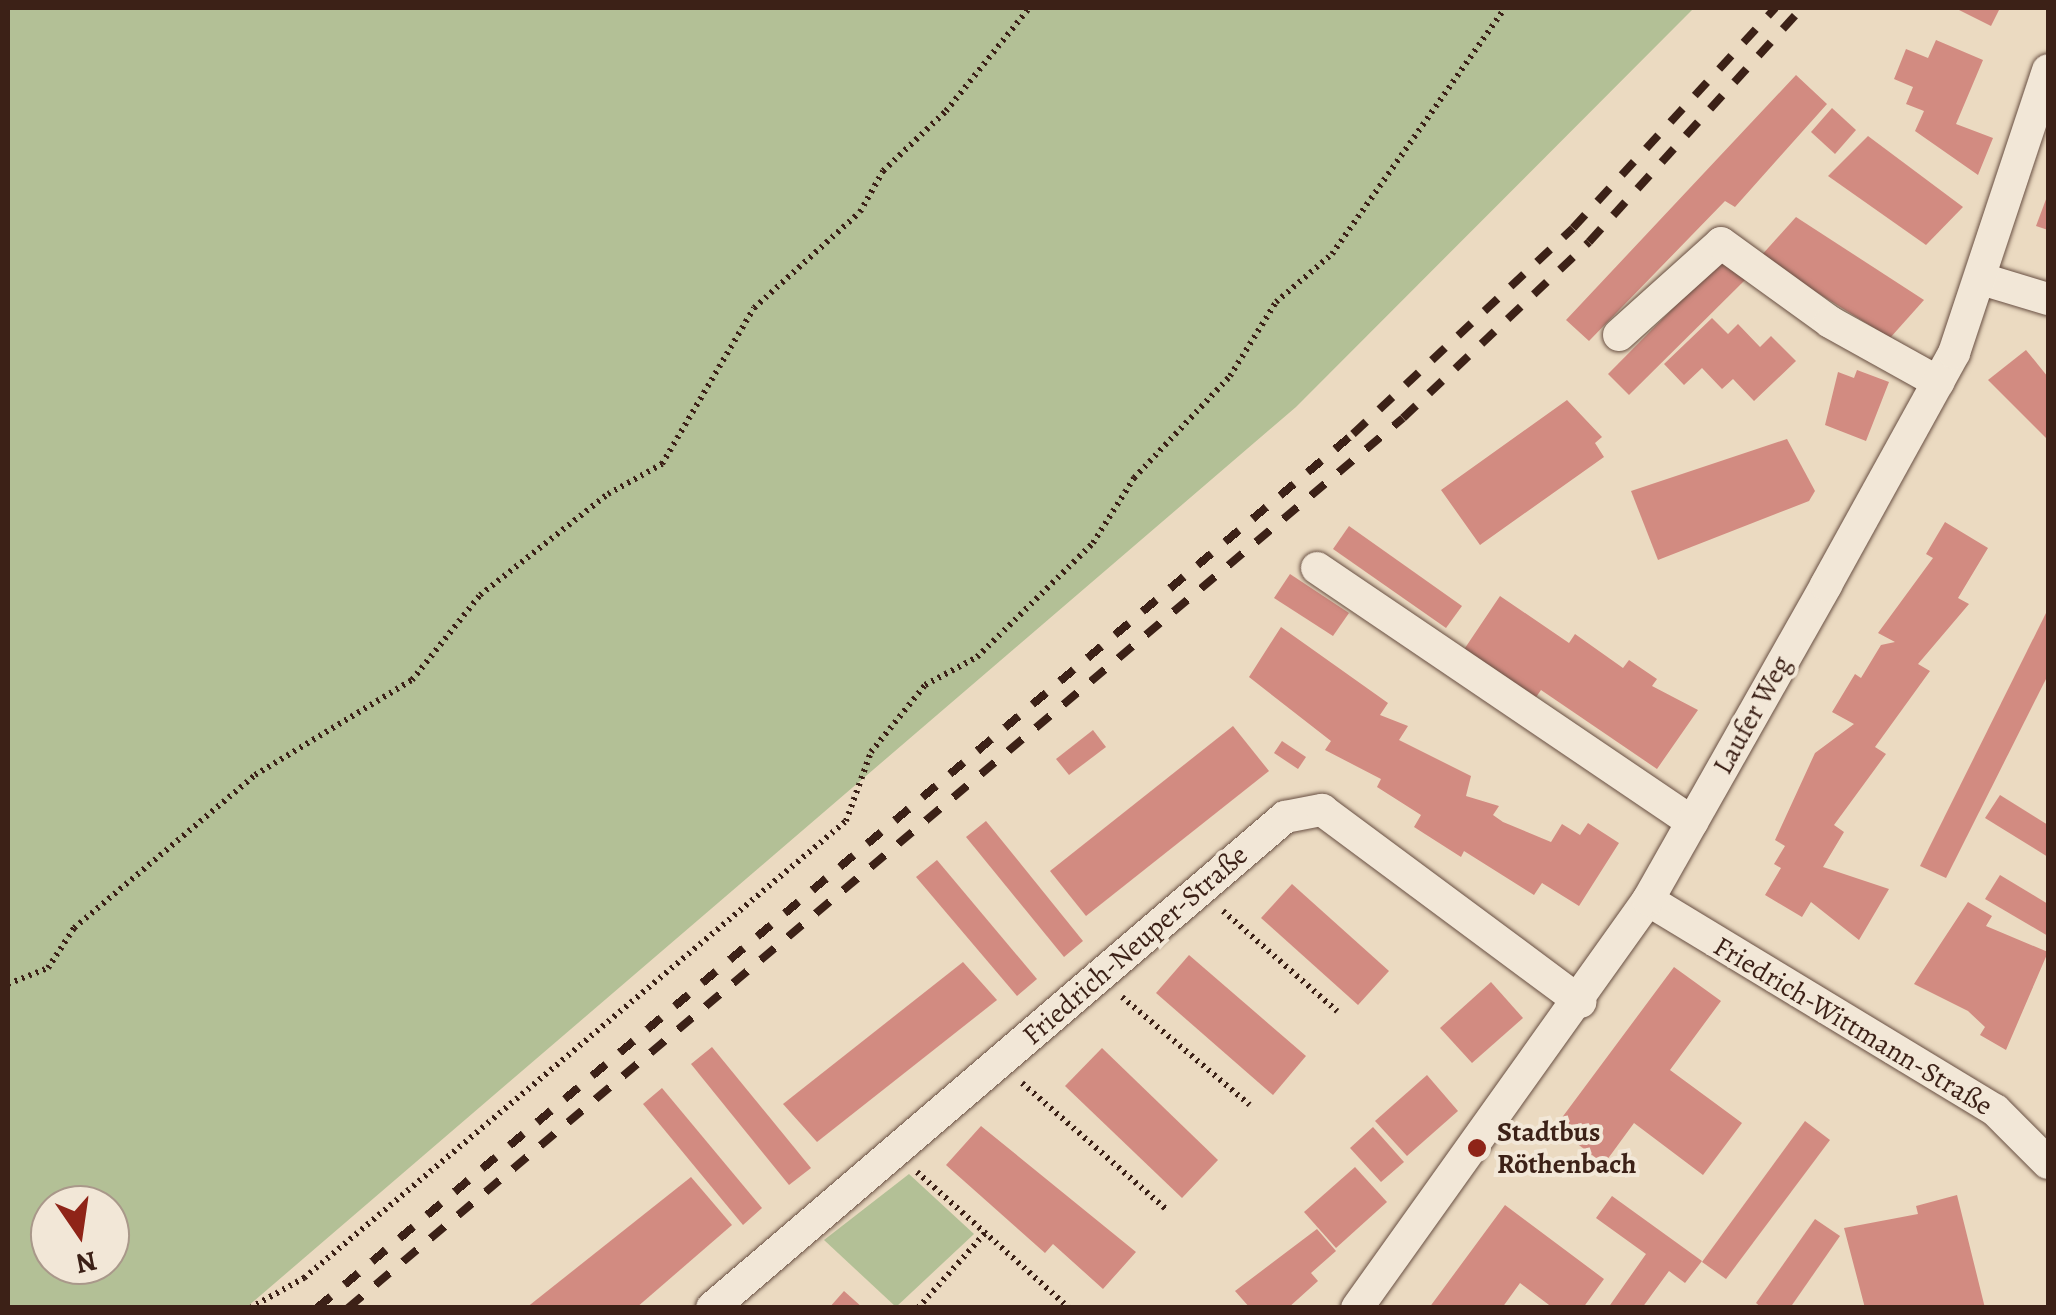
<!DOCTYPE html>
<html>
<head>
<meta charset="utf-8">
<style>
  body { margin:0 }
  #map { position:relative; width:2056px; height:1315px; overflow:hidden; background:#ebdac1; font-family:Alegreya,serif }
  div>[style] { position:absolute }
  .green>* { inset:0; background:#b3c096 }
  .building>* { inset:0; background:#d28b81 }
  .path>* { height:6px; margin-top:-3px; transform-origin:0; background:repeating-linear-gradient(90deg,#3c2117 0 2.5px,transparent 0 7.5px) }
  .roads { filter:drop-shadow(0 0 2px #684f42) drop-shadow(0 0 2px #684f42) }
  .minor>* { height:32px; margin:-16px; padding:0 16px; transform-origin:16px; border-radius:16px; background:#f2e7d7 }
  .rail>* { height:8px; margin-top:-4px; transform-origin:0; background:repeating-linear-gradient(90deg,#3c2117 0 18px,transparent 0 36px) }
  .dots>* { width:28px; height:28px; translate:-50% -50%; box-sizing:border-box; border:5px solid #f2e7d7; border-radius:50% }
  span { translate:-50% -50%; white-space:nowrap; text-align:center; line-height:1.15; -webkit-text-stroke:8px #f2e7d7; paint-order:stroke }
  .street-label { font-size:28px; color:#3c2117 }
  .poi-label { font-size:28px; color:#3c2117; font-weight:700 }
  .left { translate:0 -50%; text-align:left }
  .frame { position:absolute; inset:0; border:10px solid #3c2117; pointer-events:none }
  .north { position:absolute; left:30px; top:1185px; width:100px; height:100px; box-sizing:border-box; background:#f2e7d7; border:2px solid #a9988a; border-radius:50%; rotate:167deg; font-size:28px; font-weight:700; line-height:40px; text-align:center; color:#3c2117 }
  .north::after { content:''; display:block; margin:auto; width:35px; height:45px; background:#8f2418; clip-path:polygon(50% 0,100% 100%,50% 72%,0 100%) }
</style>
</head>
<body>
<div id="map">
  <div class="green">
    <div style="clip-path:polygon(evenodd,8px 8px,1694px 8px,1296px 407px,247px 1307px,8px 1308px,8px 8px,50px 1205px,110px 1205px,110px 1265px,50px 1265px,50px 1205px)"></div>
    <div style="clip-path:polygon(909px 1174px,974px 1234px,896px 1307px,824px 1240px)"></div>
  </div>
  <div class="building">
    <div style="clip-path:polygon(1955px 8px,2000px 8px,1991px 26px)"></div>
    <div style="clip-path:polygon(1936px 40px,1983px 60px,1956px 124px,1993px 138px,1978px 175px,1915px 131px,1924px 111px,1906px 104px,1913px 87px,1894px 79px,1906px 49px,1928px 58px)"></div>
    <div style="clip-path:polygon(1796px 75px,1827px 104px,1735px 207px,1725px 201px,1589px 341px,1566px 320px)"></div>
    <div style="clip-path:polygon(1832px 108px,1856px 130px,1835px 154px,1811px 132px)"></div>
    <div style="clip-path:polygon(1868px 136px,1963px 207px,1926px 245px,1828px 176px)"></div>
    <div style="clip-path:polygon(2048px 194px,2048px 230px,2036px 226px)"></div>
    <div style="clip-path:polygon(1796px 217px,1924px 300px,1890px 338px,1760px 257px)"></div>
    <div style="clip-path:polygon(1723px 258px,1745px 280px,1629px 395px,1608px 374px)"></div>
    <div style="clip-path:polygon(1712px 318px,1728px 334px,1738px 324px,1760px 347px,1771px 336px,1796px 361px,1754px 401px,1733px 379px,1722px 389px,1702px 368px,1684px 385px,1664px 364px)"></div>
    <div style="clip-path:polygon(2026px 350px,2048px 377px,2048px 440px,1988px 380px)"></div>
    <div style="clip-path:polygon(1857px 370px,1889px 382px,1866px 441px,1825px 425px,1838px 372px,1854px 378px)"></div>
    <div style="clip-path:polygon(1567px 400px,1602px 437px,1595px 443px,1604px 457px,1480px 545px,1441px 490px)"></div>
    <div style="clip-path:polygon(1787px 439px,1815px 491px,1809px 501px,1658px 560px,1631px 491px)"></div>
    <div style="clip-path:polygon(1945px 522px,1988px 548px,1958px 598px,1969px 604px,1918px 664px,1930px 671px,1875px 747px,1886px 754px,1834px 825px,1844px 832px,1823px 867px,1889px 889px,1859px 940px,1811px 902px,1802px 917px,1765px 895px,1781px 868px,1774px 864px,1785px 846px,1775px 840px,1815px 753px,1854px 724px,1832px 712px,1855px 674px,1861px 678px,1881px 645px,1895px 642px,1878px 633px,1933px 558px,1926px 554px)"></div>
    <div style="clip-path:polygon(1349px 526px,1462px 606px,1446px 628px,1333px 549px)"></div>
    <div style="clip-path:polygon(1290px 574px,1349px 613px,1333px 636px,1274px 598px)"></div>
    <div style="clip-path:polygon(1500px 596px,1569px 643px,1575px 634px,1623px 668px,1629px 660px,1657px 679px,1652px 686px,1698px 710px,1657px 769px,1541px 690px,1534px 700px,1463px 651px)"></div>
    <div style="clip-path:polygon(2048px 609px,2048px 675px,1946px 878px,1920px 866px)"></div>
    <div style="clip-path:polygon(1281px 627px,1388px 703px,1380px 715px,1408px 726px,1399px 740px,1471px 776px,1466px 796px,1499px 806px,1493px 815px,1503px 822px,1551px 842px,1562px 824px,1580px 835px,1588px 823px,1619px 843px,1579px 906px,1542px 883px,1534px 895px,1464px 851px,1461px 857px,1414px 827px,1421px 815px,1377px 787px,1381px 779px,1325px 750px,1331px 741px,1249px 677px)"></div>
    <div style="clip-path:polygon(1233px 726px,1269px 771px,1086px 916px,1050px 871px)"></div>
    <div style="clip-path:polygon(1093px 730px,1106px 747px,1069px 775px,1056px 759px)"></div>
    <div style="clip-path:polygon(1282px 741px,1306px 757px,1298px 769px,1274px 753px)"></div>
    <div style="clip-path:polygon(2000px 795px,2048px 825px,2048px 857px,1985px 818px)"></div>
    <div style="clip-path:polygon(986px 821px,1083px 941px,1064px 957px,966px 837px)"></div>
    <div style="clip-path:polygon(937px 860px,1037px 979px,1017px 996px,916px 877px)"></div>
    <div style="clip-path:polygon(2000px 875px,2048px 904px,2048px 936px,1985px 899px)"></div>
    <div style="clip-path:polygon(1292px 884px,1389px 971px,1358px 1005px,1261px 918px)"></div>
    <div style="clip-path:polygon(1968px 902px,1992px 916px,1986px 926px,2048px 952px,2006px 1050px,1980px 1035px,1985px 1027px,1968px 1011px,1914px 984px)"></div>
    <div style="clip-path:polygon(1189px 955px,1306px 1056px,1273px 1095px,1156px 993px)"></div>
    <div style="clip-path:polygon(963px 962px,997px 1000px,817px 1142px,783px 1104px)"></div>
    <div style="clip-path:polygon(1674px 967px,1721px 1001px,1670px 1070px,1742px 1123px,1703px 1175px,1634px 1123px,1604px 1164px,1555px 1127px)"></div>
    <div style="clip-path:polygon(1491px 982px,1523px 1018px,1472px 1063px,1440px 1028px)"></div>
    <div style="clip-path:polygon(712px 1047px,811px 1168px,789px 1185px,691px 1064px)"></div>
    <div style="clip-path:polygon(1102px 1048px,1218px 1160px,1182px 1198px,1065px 1086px)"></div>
    <div style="clip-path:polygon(1427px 1075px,1458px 1111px,1407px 1156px,1375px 1121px)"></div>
    <div style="clip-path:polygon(662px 1088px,762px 1208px,743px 1225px,643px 1104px)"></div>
    <div style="clip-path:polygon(1805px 1121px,1830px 1140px,1726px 1279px,1702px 1262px)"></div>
    <div style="clip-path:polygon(981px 1126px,1136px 1252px,1103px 1289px,1053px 1244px,1045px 1253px,946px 1165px)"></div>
    <div style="clip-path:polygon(1373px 1127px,1404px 1162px,1381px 1182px,1350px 1148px)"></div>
    <div style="clip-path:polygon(1355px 1167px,1387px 1202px,1336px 1248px,1304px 1212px)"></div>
    <div style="clip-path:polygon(691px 1177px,732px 1225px,636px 1308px,526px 1308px)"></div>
    <div style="clip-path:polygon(1957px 1195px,1985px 1308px,1865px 1308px,1844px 1228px,1918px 1214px,1916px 1206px)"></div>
    <div style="clip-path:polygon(1612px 1196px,1702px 1261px,1685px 1283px,1669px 1271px,1642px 1308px,1608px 1308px,1646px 1254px,1596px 1218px)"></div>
    <div style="clip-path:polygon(1505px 1205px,1604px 1279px,1583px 1308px,1553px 1308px,1520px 1283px,1502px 1308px,1429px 1308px)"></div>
    <div style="clip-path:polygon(1815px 1219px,1840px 1236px,1790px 1308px,1762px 1308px,1756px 1303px)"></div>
    <div style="clip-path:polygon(1317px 1229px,1336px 1251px,1311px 1273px,1318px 1281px,1288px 1308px,1250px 1308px,1235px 1291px)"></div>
    <div style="clip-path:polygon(844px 1291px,863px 1308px,829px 1308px)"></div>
  </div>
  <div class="path">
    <div style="left:1223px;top:911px;width:152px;rotate:41.3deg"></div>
    <div style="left:8px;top:984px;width:43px;rotate:-21.8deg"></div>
    <div style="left:48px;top:968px;width:48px;rotate:-57deg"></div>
    <div style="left:74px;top:928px;width:237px;rotate:-40.2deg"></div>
    <div style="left:255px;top:775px;width:184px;rotate:-31.2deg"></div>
    <div style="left:412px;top:680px;width:109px;rotate:-51.3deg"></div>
    <div style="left:480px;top:595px;width:163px;rotate:-38.3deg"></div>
    <div style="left:608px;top:494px;width:62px;rotate:-29.1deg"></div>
    <div style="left:662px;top:464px;width:181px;rotate:-59.5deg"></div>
    <div style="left:754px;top:308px;width:143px;rotate:-42.2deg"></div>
    <div style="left:860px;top:212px;width:47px;rotate:-60.7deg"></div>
    <div style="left:883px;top:171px;width:87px;rotate:-43.6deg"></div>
    <div style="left:946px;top:111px;width:132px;rotate:-51.1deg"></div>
    <div style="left:1122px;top:997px;width:167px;rotate:40.2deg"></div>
    <div style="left:1022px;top:1083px;width:193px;rotate:41.2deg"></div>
    <div style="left:917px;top:1172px;width:204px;rotate:41.8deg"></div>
    <div style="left:250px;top:1308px;width:62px;rotate:-29.1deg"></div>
    <div style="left:304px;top:1278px;width:709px;rotate:-40.14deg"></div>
    <div style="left:846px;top:821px;width:73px;rotate:-70.1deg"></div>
    <div style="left:871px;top:752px;width:86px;rotate:-51.1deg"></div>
    <div style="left:925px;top:685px;width:59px;rotate:-28.3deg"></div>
    <div style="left:977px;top:657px;width:163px;rotate:-44.5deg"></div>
    <div style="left:1093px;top:543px;width:77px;rotate:-57.8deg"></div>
    <div style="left:1134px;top:478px;width:140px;rotate:-46.7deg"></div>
    <div style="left:1230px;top:376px;width:87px;rotate:-58.1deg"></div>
    <div style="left:1276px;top:302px;width:74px;rotate:-40.6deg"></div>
    <div style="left:1332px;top:254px;width:301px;rotate:-54.9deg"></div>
    <div style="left:918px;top:1308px;width:101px;rotate:-48.2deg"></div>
  </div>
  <div class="roads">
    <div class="minor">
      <div style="left:1985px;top:280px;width:66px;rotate:16.8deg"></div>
      <div style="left:1619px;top:335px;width:137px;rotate:-42deg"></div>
      <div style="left:1721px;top:243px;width:135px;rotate:35.9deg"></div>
      <div style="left:1830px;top:322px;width:124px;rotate:29.1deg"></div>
      <div style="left:1317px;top:568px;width:453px;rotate:34.1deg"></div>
      <div style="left:1648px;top:900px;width:406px;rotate:31.2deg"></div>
      <div style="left:1995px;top:1110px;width:75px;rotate:45deg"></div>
      <div style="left:712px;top:1308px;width:755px;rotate:-40.59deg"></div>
      <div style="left:1285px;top:817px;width:38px;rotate:-11deg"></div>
      <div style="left:1322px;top:810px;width:322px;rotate:36.6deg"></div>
      <div style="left:1357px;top:1308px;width:501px;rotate:-54.5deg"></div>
      <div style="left:1648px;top:900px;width:362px;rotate:-60.5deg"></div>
      <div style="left:1826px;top:585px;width:265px;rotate:-61.1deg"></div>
      <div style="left:1954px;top:353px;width:298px;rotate:-71.6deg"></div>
    </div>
  </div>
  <div class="rail">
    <div style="left:317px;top:1308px;width:1355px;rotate:-40.15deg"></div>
    <div style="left:1353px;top:434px;width:301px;rotate:-43.1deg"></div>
    <div style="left:1573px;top:228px;width:299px;rotate:-47.4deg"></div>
    <div style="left:348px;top:1308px;width:1380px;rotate:-40.15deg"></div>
    <div style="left:1403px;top:418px;width:256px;rotate:-43.4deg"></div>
    <div style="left:1589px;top:242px;width:316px;rotate:-47.7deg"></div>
  </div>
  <div class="dots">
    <div style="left:1477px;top:1148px;background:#8f2418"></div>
  </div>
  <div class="street-label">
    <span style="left:1752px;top:715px;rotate:-61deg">Laufer Weg</span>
    <span style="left:1135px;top:945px;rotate:-41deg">Friedrich-Neuper-Straße</span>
    <span style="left:1853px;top:1026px;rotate:31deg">Friedrich-Wittmann-Straße</span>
  </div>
  <div class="poi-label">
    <span class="left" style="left:1497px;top:1148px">Stadtbus<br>Röthenbach</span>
  </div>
  <div class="frame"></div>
  <div class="north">N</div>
</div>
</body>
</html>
